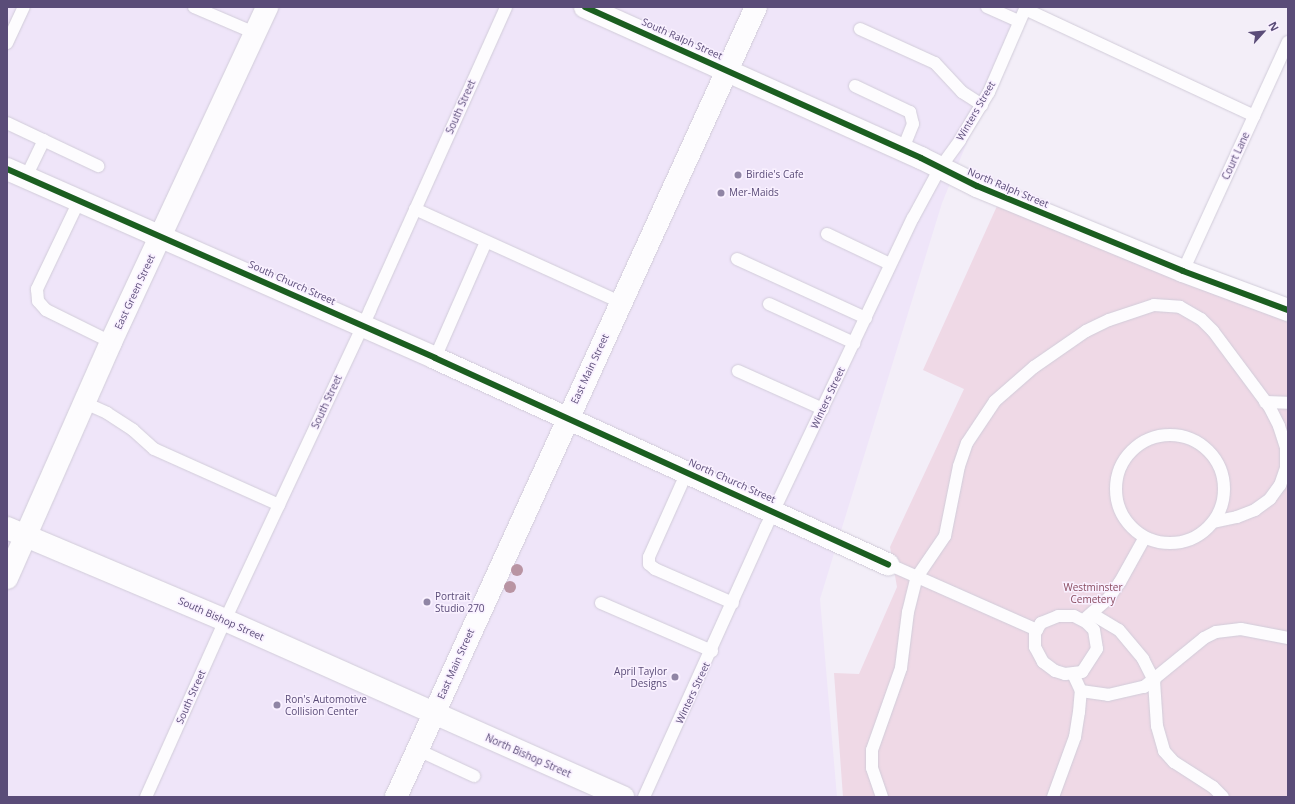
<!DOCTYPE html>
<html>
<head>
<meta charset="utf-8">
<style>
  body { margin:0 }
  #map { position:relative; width:1295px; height:804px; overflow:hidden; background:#f3eef8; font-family:"Open Sans",sans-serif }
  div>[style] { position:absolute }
  .residential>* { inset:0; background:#efe5f9 }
  .green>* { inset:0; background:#efd9e6 }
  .roads { filter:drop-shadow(0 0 1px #d1ccd9) drop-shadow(0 0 1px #d1ccd9) }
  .service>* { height:12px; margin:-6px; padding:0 6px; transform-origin:6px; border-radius:6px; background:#fdfcfe }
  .service>.ring { margin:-6px; padding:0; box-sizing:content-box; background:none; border:12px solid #fdfcfe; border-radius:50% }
  .minor>* { height:22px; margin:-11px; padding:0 11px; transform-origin:11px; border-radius:11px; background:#fdfcfe }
  .tertiary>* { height:22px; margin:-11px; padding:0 11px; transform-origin:11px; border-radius:11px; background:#fdfcfe }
  .secondary>* { height:22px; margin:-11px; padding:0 11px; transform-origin:11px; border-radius:11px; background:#fdfcfe }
  .cycleway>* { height:6px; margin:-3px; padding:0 3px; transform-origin:3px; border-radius:3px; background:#1b5e20 }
  .trees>* { width:12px; height:12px; margin:-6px; border-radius:50%; background:#b994a3 }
  .dots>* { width:11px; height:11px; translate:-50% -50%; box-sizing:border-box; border:2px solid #f9f0ff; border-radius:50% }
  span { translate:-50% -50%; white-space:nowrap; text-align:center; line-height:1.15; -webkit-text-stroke:3px #f9f0ff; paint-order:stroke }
  .street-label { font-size:10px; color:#5a4c78 }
  .poi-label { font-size:10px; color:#5a4c78 }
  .left { translate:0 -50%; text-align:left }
  .right { translate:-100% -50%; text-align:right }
  .park-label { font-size:10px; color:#894a5e }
  .frame { position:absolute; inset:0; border:8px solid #5a4c78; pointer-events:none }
  .north { position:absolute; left:1243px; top:12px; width:40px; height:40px; -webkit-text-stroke:3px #f9f0ff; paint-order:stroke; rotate:63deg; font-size:11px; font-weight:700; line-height:16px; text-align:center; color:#5a4c78 }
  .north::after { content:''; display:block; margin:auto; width:14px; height:18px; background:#5a4c78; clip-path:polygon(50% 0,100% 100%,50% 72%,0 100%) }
</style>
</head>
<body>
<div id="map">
  <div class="residential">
    <div style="clip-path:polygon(7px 7px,1023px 7px,942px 203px,820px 599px,837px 797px,7px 797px)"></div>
  </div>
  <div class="green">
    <div style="clip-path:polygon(997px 206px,1288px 319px,1288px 797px,843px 797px,834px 673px,859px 674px,897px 587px,890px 547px,964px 389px,923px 370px)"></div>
  </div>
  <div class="roads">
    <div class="service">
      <div style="left:194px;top:7px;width:66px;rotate:23.1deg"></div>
      <div style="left:987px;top:7px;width:35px;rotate:24deg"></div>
      <div style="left:1025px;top:9px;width:253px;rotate:25deg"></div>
      <div style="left:860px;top:29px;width:82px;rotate:24.4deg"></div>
      <div style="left:935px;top:63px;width:40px;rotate:47deg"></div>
      <div style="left:962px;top:92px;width:24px;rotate:33deg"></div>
      <div style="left:7px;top:43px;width:40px;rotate:-65deg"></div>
      <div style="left:855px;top:86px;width:61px;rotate:25.3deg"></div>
      <div style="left:910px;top:112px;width:12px;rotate:76deg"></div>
      <div style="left:913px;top:124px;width:27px;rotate:112deg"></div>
      <div style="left:7px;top:123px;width:101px;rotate:25.3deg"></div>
      <div style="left:26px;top:177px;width:41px;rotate:-64.1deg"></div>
      <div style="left:79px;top:201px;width:98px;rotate:115.5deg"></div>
      <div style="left:37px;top:289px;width:12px;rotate:85deg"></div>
      <div style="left:38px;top:301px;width:12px;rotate:48deg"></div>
      <div style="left:46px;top:310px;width:72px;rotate:26.2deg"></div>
      <div style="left:415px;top:209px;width:225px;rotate:24.4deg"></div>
      <div style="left:827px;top:234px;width:70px;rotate:25.5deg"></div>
      <div style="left:737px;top:259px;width:142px;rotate:24.6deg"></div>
      <div style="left:1183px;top:271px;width:252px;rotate:-65.4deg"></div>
      <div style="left:769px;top:304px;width:94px;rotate:24.6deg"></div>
      <div style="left:435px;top:358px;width:127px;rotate:-66.3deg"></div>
      <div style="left:738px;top:371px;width:93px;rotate:24.1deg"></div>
      <div style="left:1265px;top:402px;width:23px;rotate:2deg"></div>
      <div style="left:85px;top:403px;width:24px;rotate:24deg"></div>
      <div style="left:107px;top:413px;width:31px;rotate:33deg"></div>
      <div style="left:133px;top:430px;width:28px;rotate:42deg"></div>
      <div style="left:154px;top:449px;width:137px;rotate:24.1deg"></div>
      <div class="ring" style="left:1116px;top:435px;width:96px;height:96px"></div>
      <div style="left:687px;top:472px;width:93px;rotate:114.1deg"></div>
      <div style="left:649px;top:557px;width:7px;rotate:90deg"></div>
      <div style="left:649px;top:564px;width:8px;rotate:40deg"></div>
      <div style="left:655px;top:569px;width:85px;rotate:23.6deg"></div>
      <div style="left:888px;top:564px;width:163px;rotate:23.9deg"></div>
      <div style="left:601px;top:603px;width:121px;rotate:23.4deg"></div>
      <div style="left:1092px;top:614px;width:31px;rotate:31deg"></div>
      <div style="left:1119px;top:630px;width:38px;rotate:50deg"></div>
      <div style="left:1143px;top:659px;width:25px;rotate:63deg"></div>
      <div style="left:1154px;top:681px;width:45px;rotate:86.2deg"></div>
      <div style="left:1157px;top:726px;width:26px;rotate:74deg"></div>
      <div style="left:1164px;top:751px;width:15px;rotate:48deg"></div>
      <div style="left:1174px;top:762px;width:46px;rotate:32.7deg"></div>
      <div style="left:1213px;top:787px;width:14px;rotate:45deg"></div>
      <div style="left:1058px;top:616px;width:16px"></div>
      <div style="left:1074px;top:616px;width:13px;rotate:27deg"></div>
      <div style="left:1086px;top:622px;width:11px;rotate:45deg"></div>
      <div style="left:1094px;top:630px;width:19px;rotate:81deg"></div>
      <div style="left:1097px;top:649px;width:27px;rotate:123deg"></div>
      <div style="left:1082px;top:672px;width:17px;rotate:173deg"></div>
      <div style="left:1065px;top:674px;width:10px;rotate:-163deg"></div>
      <div style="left:1055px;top:671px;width:15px;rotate:-143deg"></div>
      <div style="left:1043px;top:662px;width:17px;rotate:-118deg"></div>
      <div style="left:1035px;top:647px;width:14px;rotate:-90deg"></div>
      <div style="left:1035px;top:633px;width:12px;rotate:-59deg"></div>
      <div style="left:1041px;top:623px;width:18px;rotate:-22deg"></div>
      <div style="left:1087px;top:617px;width:28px;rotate:-41deg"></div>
      <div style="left:1108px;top:599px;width:21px;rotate:-55deg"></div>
      <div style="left:1120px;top:582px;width:51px;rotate:-60.9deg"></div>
      <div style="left:1081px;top:691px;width:27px;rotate:8deg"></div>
      <div style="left:1108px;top:695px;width:37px;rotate:-13deg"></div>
      <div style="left:1144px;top:687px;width:77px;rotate:-39.2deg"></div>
      <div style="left:1204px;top:638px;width:13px;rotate:-27deg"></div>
      <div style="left:1216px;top:632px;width:25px;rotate:-7deg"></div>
      <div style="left:1241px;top:629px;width:48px;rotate:10.8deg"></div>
      <div style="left:418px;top:750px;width:62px;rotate:24.9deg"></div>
      <div style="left:146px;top:797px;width:194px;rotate:-65.9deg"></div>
      <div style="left:225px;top:620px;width:342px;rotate:-64.9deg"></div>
      <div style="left:370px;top:310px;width:332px;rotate:-65.8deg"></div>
      <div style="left:644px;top:797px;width:296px;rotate:-65.7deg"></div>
      <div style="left:766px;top:527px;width:342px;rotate:-64.6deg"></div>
      <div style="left:913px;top:218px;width:57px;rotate:-61.6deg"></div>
      <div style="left:940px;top:168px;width:34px;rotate:-54deg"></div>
      <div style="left:960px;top:140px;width:56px;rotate:-58.9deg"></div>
      <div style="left:989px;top:92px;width:93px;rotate:-66.5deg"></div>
      <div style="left:882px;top:797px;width:31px;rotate:-109deg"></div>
      <div style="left:872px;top:768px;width:18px;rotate:-90deg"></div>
      <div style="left:872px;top:750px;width:87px;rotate:-70.5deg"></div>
      <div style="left:901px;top:668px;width:56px;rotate:-82.9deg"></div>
      <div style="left:908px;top:612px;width:36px;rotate:-76deg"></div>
      <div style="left:917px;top:577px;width:50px;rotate:-55.7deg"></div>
      <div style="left:945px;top:536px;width:71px;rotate:-78.7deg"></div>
      <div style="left:959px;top:466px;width:24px;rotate:-71deg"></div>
      <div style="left:967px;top:443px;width:50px;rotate:-56.3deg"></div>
      <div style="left:995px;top:401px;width:52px;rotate:-41.1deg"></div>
      <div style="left:1034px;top:367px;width:63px;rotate:-34.7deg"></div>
      <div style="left:1086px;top:331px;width:25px;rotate:-26deg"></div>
      <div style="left:1109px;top:320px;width:47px;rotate:-18.4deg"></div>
      <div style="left:1154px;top:305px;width:26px;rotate:4deg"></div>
      <div style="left:1180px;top:307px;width:24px;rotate:30deg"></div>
      <div style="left:1201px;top:319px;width:17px;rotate:45deg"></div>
      <div style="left:1213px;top:331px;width:94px;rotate:53.3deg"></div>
      <div style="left:1269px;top:406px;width:22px;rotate:63deg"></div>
      <div style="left:1279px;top:426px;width:23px;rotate:72deg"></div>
      <div style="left:1286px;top:448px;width:20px;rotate:90deg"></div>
      <div style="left:1286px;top:468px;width:18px;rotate:109deg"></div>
      <div style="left:1280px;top:485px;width:17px;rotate:126deg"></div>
      <div style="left:1270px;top:499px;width:19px;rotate:144deg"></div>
      <div style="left:1255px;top:510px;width:19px;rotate:159deg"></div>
      <div style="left:1237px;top:517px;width:24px;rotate:168deg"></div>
      <div style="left:1053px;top:797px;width:64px;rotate:-69.9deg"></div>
      <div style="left:1075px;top:737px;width:25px;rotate:-81deg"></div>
      <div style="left:1079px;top:712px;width:21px;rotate:-85deg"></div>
      <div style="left:1081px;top:691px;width:19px;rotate:-115deg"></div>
    </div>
    <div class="minor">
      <div style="left:585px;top:7px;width:368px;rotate:24.2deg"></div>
      <div style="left:921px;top:158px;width:63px;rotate:26.6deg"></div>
      <div style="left:977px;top:186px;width:223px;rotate:22.4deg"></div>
      <div style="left:1183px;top:271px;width:112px;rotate:20.4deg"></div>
      <div style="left:7px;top:169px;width:468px;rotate:23.8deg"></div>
      <div style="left:435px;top:358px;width:498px;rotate:24.5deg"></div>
      <div style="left:7px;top:528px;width:237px;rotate:22.9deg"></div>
      <div style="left:225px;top:620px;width:436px;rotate:24deg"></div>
    </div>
    <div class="tertiary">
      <div style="left:7px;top:578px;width:258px;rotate:-66.2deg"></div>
      <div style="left:111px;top:342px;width:370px;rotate:-65deg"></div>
    </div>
    <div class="secondary">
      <div style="left:396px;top:797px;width:868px;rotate:-65.5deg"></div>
    </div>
  </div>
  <div class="cycleway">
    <div style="left:585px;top:7px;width:368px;rotate:24.2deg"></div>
    <div style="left:921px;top:158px;width:63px;rotate:26.6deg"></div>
    <div style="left:977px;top:186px;width:223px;rotate:22.4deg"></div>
    <div style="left:1183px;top:271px;width:112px;rotate:20.4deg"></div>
    <div style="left:7px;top:169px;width:468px;rotate:23.8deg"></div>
    <div style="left:435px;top:358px;width:498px;rotate:24.5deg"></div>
  </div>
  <div class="trees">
    <div style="left:517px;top:570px"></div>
    <div style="left:510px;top:587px"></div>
  </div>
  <div class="dots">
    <div style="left:738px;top:175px;background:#9085a5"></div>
    <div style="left:721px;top:193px;background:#9085a5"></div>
    <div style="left:427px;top:602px;background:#9085a5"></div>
    <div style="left:675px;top:677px;background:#9085a5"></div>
    <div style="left:277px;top:705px;background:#9085a5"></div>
  </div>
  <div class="street-label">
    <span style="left:682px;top:39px;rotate:24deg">South Ralph Street</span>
    <span style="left:461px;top:107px;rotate:-66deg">South Street</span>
    <span style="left:976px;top:111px;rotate:-60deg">Winters Street</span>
    <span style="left:1236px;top:156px;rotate:-65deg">Court Lane</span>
    <span style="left:1008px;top:188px;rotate:23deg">North Ralph Street</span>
    <span style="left:292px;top:283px;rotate:24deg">South Church Street</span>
    <span style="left:135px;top:292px;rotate:-65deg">East Green Street</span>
    <span style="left:590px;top:369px;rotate:-65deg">East Main Street</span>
    <span style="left:828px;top:398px;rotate:-65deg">Winters Street</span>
    <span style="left:327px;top:402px;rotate:-65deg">South Street</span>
    <span style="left:732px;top:481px;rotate:24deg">North Church Street</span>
    <span style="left:221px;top:619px;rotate:24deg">South Bishop Street</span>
    <span style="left:456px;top:664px;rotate:-66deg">East Main Street</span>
    <span style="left:693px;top:693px;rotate:-65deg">Winters Street</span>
    <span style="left:191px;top:697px;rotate:-66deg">South Street</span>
    <span style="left:528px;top:756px;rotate:24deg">North Bishop Street</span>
  </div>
  <div class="poi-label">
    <span class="left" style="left:746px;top:175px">Birdie's Cafe</span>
    <span class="left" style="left:729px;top:193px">Mer-Maids</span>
    <span class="left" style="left:435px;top:602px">Portrait<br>Studio 270</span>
    <span class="right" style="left:667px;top:677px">April Taylor<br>Designs</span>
    <span class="left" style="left:285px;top:705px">Ron's Automotive<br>Collision Center</span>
  </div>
  <div class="park-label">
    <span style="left:1093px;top:593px">Westminster<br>Cemetery</span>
  </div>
  <div class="frame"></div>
  <div class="north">N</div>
</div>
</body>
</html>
